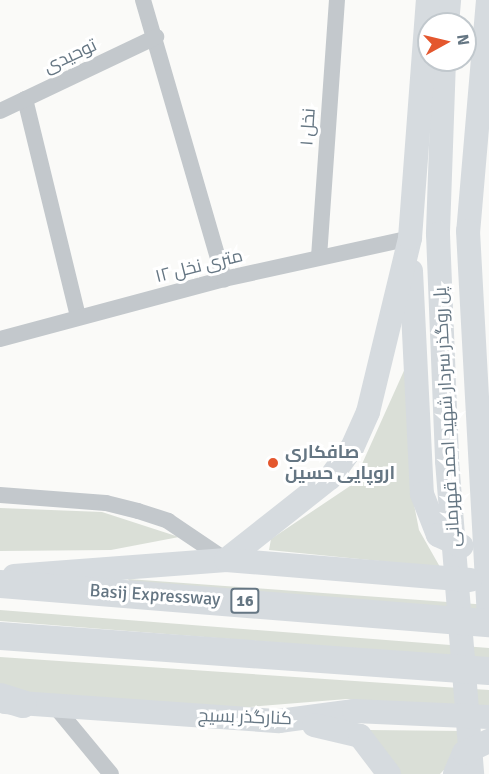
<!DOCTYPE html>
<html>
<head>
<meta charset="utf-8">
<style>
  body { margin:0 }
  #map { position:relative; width:489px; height:774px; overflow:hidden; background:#fafaf8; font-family:Signika,Cairo,sans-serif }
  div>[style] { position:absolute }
  .green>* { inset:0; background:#dadfd7 }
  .minor>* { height:16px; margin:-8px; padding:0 8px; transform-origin:8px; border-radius:8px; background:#c3c8cc }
  .secondary>* { height:24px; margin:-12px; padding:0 12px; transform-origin:12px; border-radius:12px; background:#d6dbdf }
  .trunk>* { height:28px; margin:-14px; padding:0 14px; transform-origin:14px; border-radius:14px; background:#d6dbdf }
  .dots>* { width:16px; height:16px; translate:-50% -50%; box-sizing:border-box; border:3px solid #fff; border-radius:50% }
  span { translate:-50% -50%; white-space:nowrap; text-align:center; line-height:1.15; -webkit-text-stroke:6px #fff; paint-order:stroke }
  .shield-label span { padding:2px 4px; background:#fff; border:2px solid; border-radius:4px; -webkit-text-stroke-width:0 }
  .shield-label { font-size:16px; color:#657683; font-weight:700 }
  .street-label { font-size:18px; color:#657683 }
  .poi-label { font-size:18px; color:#657683; font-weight:700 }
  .left { translate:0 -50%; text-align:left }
  .north { position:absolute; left:417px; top:12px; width:60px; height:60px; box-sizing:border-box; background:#fff; border:2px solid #c1c8cd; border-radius:50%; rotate:82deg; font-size:16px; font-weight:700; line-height:24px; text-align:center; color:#657683 }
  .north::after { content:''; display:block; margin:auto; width:21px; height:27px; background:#e4572e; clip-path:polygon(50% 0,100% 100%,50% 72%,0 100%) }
</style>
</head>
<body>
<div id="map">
  <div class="green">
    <div style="clip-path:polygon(407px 364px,412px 494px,419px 530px,440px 567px,269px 550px,271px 539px,353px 484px)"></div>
    <div style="clip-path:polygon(0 508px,102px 512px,179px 537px,111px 550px,0 551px)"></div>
    <div style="clip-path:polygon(128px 579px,489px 605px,489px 615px,132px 585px)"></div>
    <div style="clip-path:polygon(0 610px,489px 648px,489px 659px,0 621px)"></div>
    <div style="clip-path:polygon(0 657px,489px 690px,489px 710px,347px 699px,212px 710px,46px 697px,0 685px)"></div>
    <div style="clip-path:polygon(369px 730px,463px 731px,465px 748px,440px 774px,401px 774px)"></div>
  </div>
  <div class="minor">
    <div style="left:143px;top:0;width:291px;rotate:73.8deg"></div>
    <div style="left:25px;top:99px;width:224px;rotate:76.3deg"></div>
    <div style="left:0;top:111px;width:173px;rotate:-25.4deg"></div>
    <div style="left:319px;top:257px;width:258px;rotate:-86deg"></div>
    <div style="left:0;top:339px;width:232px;rotate:-15deg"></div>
    <div style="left:224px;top:279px;width:190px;rotate:-12.4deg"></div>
    <div style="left:0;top:495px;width:106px;rotate:4.3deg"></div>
    <div style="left:106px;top:503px;width:33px;rotate:14deg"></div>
    <div style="left:138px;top:511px;width:32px;rotate:18deg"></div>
    <div style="left:168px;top:521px;width:70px;rotate:33.9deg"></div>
    <div style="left:58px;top:710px;width:83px;rotate:50.4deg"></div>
  </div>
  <div class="secondary">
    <div style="left:488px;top:0;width:232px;rotate:94.9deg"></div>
    <div style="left:468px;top:231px;width:391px;rotate:86.9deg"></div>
    <div style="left:447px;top:24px;width:24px;rotate:-85deg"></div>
    <div style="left:444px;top:60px;width:174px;rotate:92deg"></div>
    <div style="left:438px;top:234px;width:227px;rotate:87.7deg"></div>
    <div style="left:447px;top:461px;width:314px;rotate:85.4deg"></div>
    <div style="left:411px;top:271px;width:223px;rotate:87.2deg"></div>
    <div style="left:422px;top:494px;width:44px;rotate:68.7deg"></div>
    <div style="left:438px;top:535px;width:26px;rotate:25deg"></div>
    <div style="left:226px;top:560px;width:132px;rotate:-38.3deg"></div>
    <div style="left:330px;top:478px;width:37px;rotate:-54deg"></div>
    <div style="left:352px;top:448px;width:39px;rotate:-66deg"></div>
    <div style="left:368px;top:412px;width:179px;rotate:-76.4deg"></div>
    <div style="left:410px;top:238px;width:239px;rotate:-85.7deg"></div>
    <div style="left:14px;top:576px;width:213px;rotate:-4.3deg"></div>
    <div style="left:226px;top:560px;width:245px;rotate:4.7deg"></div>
    <div style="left:5px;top:702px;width:275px;rotate:4deg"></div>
    <div style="left:279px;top:721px;width:76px;rotate:-7.6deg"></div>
    <div style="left:354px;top:711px;width:135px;rotate:2.5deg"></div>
    <div style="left:314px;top:725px;width:47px;rotate:13.4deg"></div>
    <div style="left:360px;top:736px;width:48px;rotate:52.7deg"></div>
    <div style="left:455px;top:774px;width:23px;rotate:-67deg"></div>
    <div style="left:464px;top:753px;width:28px;rotate:-26deg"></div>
  </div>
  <div class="trunk">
    <div style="left:0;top:584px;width:491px;rotate:4.6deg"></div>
    <div style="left:0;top:636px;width:490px;rotate:4.1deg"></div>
    <div style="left:0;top:697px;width:24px;rotate:17deg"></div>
  </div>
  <div class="dots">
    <div style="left:273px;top:463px;background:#e4572e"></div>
  </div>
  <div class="shield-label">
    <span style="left:245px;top:601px">16</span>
  </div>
  <div class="street-label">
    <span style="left:70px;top:56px;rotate:-25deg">توحیدی</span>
    <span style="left:308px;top:127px;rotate:-86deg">نخل ۱</span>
    <span style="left:199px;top:266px;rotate:-14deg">۱۲ متری نخل</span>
    <span style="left:447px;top:417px;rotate:-93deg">پل روگذر سردار شهید احمد قهرمانی</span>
    <span style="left:155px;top:595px;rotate:4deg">Basij Expressway</span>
    <span style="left:245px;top:717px;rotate:2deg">کنارگذر بسیج</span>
  </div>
  <div class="poi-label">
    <span class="left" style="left:285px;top:463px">صافکاری<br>اروپایی حسین</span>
  </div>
  <div class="north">N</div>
</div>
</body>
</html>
